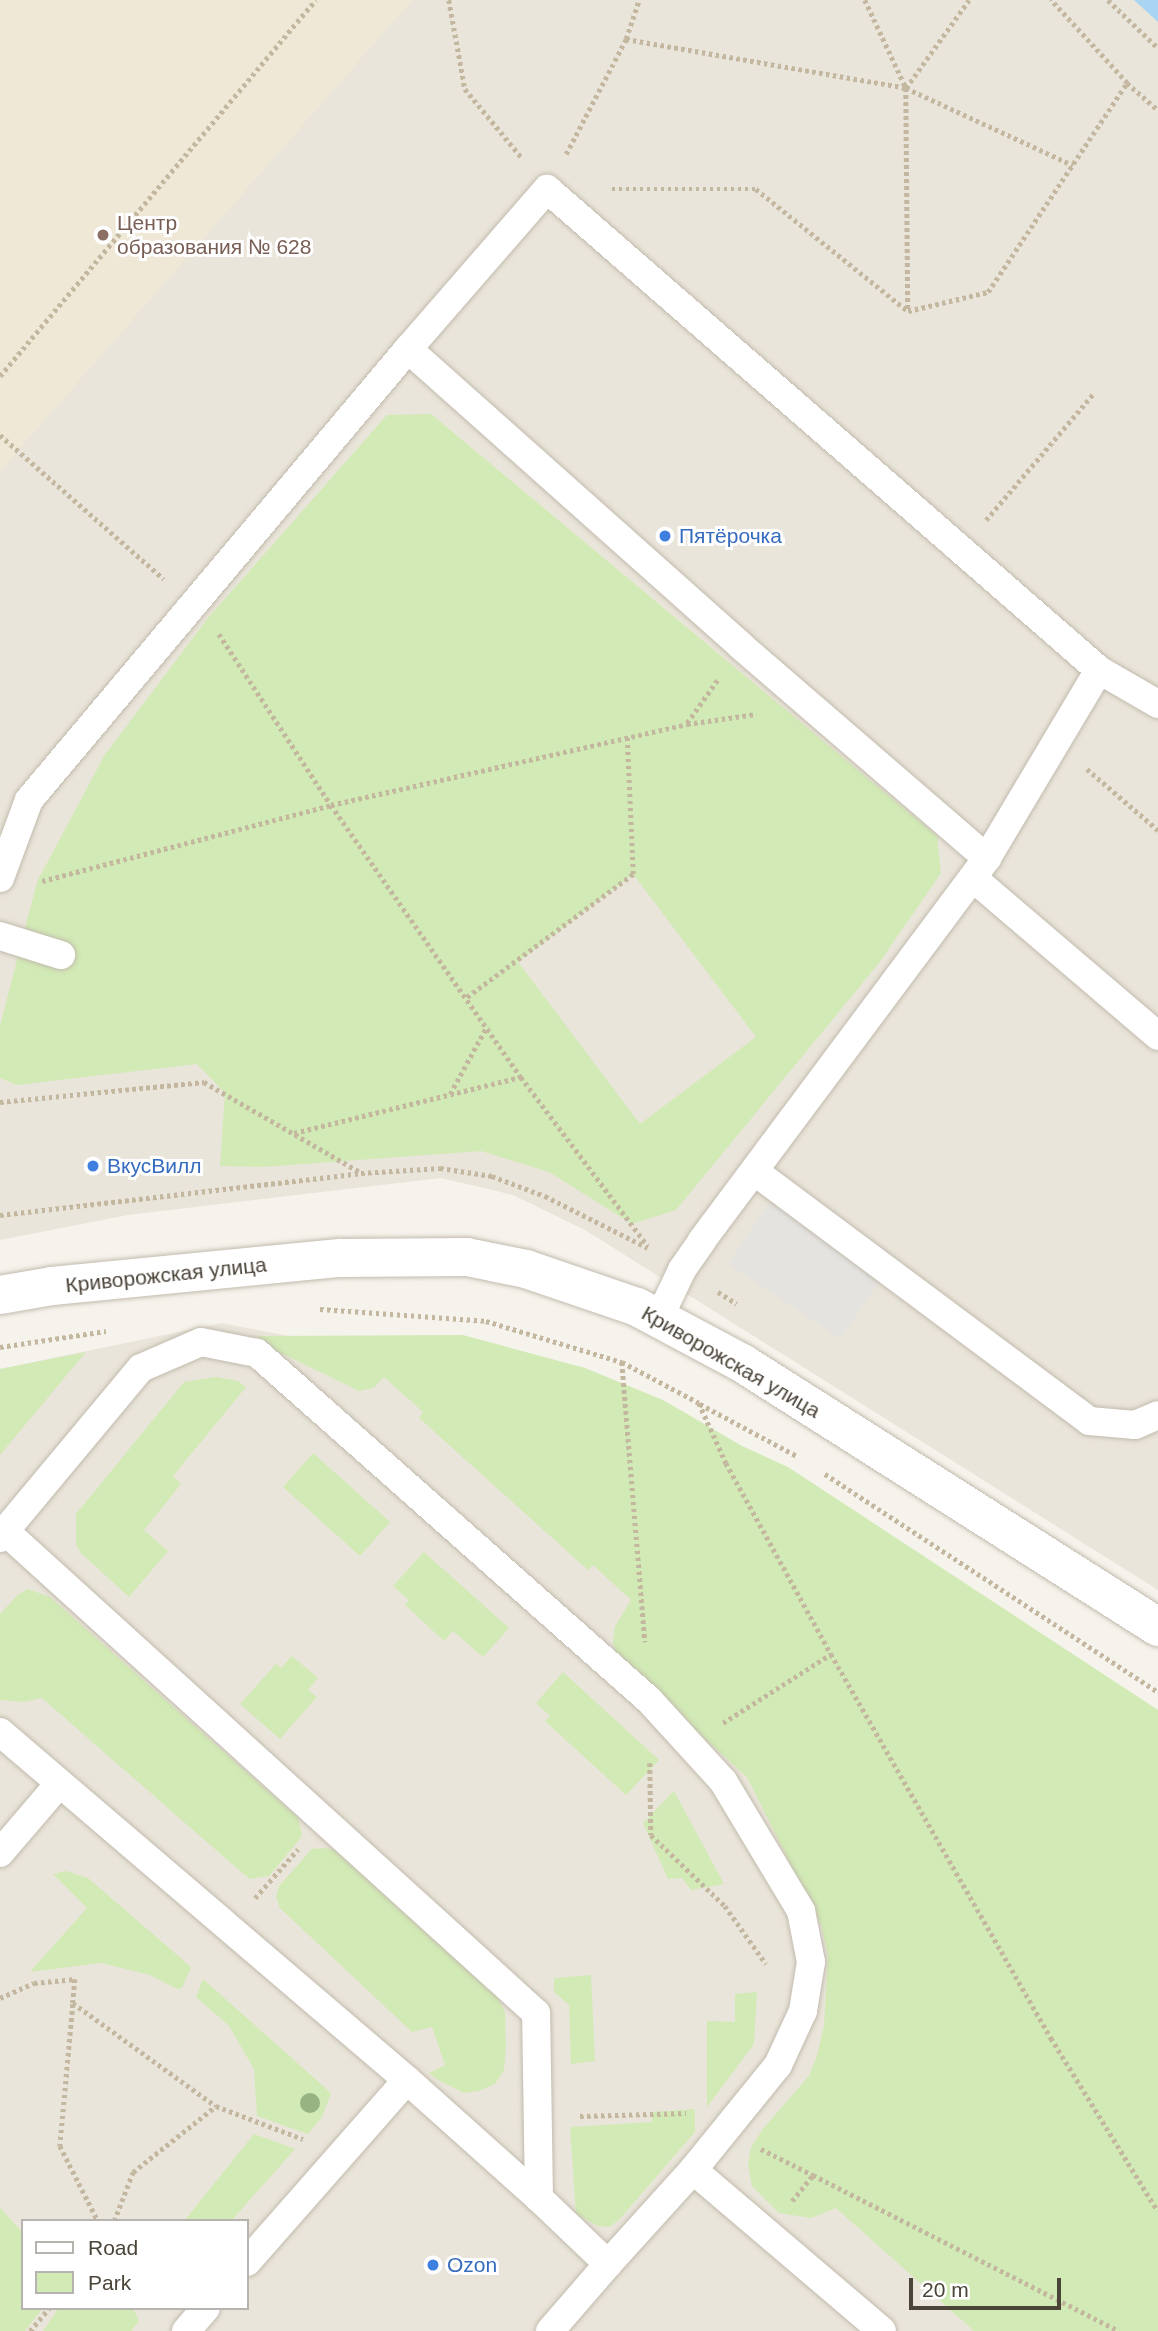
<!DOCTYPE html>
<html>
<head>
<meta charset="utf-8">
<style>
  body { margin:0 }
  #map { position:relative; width:1158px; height:2331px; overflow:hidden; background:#f6f3ec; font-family:Helvetica,sans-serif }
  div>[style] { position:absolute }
  .residential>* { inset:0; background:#eae5da }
  .education>* { inset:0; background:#efe8d6 }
  .green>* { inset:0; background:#d2eab5 }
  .parking>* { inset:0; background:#e5e3e0 }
  .water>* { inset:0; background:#a9d4f2 }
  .path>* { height:4.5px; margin-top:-2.25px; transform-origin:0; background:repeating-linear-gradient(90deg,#c4b79f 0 3.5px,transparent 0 7px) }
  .roads { filter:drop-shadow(0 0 2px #c2bbae) drop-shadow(0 0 2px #c2bbae) }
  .service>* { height:28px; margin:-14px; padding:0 14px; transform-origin:14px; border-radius:14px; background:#fff }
  .tertiary>* { height:38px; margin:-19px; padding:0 19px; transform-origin:19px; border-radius:19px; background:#fff }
  .trees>* { width:20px; height:20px; margin:-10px; border-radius:50%; background:#97b381 }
  .dots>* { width:19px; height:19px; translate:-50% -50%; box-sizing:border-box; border:4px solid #fff; border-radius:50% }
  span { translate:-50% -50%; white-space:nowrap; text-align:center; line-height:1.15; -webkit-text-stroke:6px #fff; paint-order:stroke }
  .education-label { font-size:21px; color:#785e54 }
  .left { translate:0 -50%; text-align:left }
  .shop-label { font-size:21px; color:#366cbe }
  .street-label { font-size:21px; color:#4b4439 }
  .legend { position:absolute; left:21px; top:2219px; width:228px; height:91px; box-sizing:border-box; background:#fff; border:2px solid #b7b4b0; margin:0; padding:9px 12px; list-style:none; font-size:21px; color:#4b4439 }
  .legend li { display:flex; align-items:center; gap:14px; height:35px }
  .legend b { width:35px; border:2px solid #b7b4b0 }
  .scale { position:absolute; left:909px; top:2278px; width:152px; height:32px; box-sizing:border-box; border:4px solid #4b4439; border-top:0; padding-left:9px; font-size:21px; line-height:24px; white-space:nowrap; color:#4b4439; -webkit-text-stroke:5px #fff; paint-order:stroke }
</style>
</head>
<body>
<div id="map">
  <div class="residential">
    <div style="clip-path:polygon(0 0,1158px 0,1158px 1590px,585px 1230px,513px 1195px,441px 1178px,128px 1215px,0 1240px)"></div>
    <div style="clip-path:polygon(evenodd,222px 1323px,309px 1340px,397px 1349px,816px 1755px,1118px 2331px,0 2331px,0 1369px,222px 1323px,23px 2221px,247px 2221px,247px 2308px,23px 2308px,23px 2221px)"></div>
  </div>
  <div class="education">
    <div style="clip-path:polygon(0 0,412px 0,0 471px)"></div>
  </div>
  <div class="green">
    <div style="clip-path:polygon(evenodd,431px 414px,937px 836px,941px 873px,879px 963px,676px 1210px,632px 1224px,549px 1172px,481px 1151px,263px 1167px,220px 1166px,225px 1093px,197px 1064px,17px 1085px,0 1078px,0 1026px,37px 882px,104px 756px,208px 618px,387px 415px,431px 414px,633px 874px,756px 1037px,640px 1124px,518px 962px,633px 874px)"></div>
    <div style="clip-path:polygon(463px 1335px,585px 1368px,663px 1400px,742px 1446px,788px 1467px,1158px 1710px,1158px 2331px,974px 2331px,836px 2208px,811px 2218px,779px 2213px,752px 2186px,748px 2165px,751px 2147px,762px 2130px,809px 2076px,817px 2056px,824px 2025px,828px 1955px,821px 1925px,747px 1777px,618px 1660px,613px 1642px,615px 1626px,631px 1600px,593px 1565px,588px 1570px,419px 1418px,423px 1412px,384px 1377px,373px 1388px,359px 1391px,279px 1352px,248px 1347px,259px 1336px)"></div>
    <div style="clip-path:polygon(86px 1352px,0 1455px,0 1369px)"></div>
    <div style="clip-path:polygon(216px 1377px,238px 1381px,246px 1387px,173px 1476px,181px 1484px,144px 1530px,168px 1551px,129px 1597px,81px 1553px,76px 1545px,76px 1514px,184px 1382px)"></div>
    <div style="clip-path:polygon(313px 1453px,390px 1522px,360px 1556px,283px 1487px)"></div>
    <div style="clip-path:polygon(424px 1552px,509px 1628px,483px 1657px,453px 1631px,444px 1641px,405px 1605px,409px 1600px,393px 1586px)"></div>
    <div style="clip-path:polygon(28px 1589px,50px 1597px,298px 1818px,302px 1834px,300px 1839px,269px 1876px,250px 1879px,240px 1871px,42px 1698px,24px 1702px,0 1700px,0 1614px,18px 1595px)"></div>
    <div style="clip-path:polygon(292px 1656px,318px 1678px,308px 1690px,317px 1697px,280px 1739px,240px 1704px,276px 1664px,281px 1668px)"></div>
    <div style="clip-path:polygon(563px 1672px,659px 1760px,626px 1795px,545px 1721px,550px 1716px,536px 1703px)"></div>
    <div style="clip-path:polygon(674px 1791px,724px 1884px,691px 1890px,682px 1878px,668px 1879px,643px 1823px)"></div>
    <div style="clip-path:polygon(324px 1848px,334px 1850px,498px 1998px,505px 2012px,506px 2048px,504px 2070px,495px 2084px,479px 2091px,464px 2093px,438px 2080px,429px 2073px,445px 2065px,432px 2027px,412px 2032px,280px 1908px,276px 1897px,279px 1886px,312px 1849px)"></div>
    <div style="clip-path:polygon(66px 1871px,88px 1878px,191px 1967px,182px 1988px,177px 1989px,150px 1975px,101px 1963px,30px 1972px,87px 1908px,53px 1874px)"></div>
    <div style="clip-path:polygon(591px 1975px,595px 2061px,571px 2064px,569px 2005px,554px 1992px,554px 1978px)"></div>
    <div style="clip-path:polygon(203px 1979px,331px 2093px,322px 2117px,308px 2134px,257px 2116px,254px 2069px,229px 2026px,196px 1997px)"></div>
    <div style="clip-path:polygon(757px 1992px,754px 2044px,707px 2107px,707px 2021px,735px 2022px,735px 1994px)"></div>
    <div style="clip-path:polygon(695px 2109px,695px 2132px,619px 2220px,609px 2227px,598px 2226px,576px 2214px,570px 2127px,652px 2122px,652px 2112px)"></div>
    <div style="clip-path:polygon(254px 2134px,295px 2149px,231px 2221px,184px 2221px)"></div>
    <div style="clip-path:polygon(0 2208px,23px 2233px,23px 2308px,43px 2308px,25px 2331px,0 2331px)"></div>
    <div style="clip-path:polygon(59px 2308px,133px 2308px,139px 2321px,131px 2331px,43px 2331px)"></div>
  </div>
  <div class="parking">
    <div style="clip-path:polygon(783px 1181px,896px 1256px,841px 1339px,728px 1264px)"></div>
  </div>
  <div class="water">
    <div style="clip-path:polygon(1134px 0,1158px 0,1158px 22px)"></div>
  </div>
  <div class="path">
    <div style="left:449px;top:0;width:90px;rotate:79.8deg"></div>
    <div style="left:465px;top:89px;width:91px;rotate:50.4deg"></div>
    <div style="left:865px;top:0;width:97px;rotate:65deg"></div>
    <div style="left:906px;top:88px;width:223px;rotate:89.5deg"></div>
    <div style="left:1108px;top:0;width:69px;rotate:43.8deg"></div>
    <div style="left:626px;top:39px;width:284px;rotate:9.9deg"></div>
    <div style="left:906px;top:88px;width:108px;rotate:-54.4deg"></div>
    <div style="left:1127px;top:83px;width:41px;rotate:41.1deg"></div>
    <div style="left:906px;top:88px;width:184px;rotate:24.8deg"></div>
    <div style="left:566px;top:154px;width:130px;rotate:-62.4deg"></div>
    <div style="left:626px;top:39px;width:41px;rotate:-71.6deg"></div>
    <div style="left:612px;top:189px;width:144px"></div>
    <div style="left:756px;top:189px;width:195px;rotate:38.8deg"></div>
    <div style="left:908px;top:311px;width:82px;rotate:-13.4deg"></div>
    <div style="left:988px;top:292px;width:251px;rotate:-56.4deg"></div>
    <div style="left:1127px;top:83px;width:113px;rotate:-132.5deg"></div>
    <div style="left:0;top:376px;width:491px;rotate:-50deg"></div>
    <div style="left:0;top:435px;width:218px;rotate:41.3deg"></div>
    <div style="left:986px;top:520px;width:167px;rotate:-49.6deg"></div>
    <div style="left:219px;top:634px;width:204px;rotate:56.8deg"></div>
    <div style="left:331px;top:805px;width:332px;rotate:55.1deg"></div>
    <div style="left:521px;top:1077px;width:211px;rotate:53.1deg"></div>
    <div style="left:687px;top:723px;width:54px;rotate:-54.8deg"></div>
    <div style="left:1087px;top:769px;width:94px;rotate:40.7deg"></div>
    <div style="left:42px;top:881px;width:299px;rotate:-14.7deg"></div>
    <div style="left:331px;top:805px;width:365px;rotate:-12.8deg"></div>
    <div style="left:687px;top:724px;width:70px;rotate:-8.2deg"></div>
    <div style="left:467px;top:997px;width:207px;rotate:-36.5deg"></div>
    <div style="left:633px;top:874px;width:137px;rotate:-92.5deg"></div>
    <div style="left:450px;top:1094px;width:77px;rotate:-61.4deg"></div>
    <div style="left:0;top:1102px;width:205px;rotate:-5.6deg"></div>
    <div style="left:204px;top:1082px;width:180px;rotate:30deg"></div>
    <div style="left:294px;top:1133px;width:234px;rotate:-13.9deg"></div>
    <div style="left:0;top:1215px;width:363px;rotate:-6.6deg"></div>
    <div style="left:361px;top:1173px;width:79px;rotate:-3.6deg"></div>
    <div style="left:440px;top:1168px;width:53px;rotate:8.7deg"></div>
    <div style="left:492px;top:1176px;width:57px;rotate:20.7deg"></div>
    <div style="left:545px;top:1196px;width:115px;rotate:26.8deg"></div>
    <div style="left:718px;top:1292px;width:22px;rotate:32deg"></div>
    <div style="left:320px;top:1309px;width:166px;rotate:4.1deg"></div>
    <div style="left:486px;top:1321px;width:142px;rotate:16.8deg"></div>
    <div style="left:622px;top:1362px;width:87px;rotate:28deg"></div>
    <div style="left:699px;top:1403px;width:66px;rotate:65.8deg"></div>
    <div style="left:726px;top:1463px;width:218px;rotate:61.2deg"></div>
    <div style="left:831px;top:1654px;width:443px;rotate:60.2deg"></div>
    <div style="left:1051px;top:2038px;width:203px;rotate:58.3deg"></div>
    <div style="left:0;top:1347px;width:107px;rotate:-8.6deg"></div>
    <div style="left:622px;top:1362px;width:281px;rotate:85.3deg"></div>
    <div style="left:700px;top:1404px;width:110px;rotate:28.2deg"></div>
    <div style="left:825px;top:1474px;width:398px;rotate:33.2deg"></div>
    <div style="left:723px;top:1723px;width:128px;rotate:-32.6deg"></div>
    <div style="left:650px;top:1763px;width:72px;rotate:89.2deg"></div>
    <div style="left:651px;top:1835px;width:103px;rotate:43.8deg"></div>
    <div style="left:725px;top:1906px;width:71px;rotate:54.7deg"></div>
    <div style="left:255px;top:1898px;width:65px;rotate:-48.7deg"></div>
    <div style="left:0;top:1998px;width:37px;rotate:-24deg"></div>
    <div style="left:34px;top:1983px;width:41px;rotate:-5.6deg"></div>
    <div style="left:75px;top:1979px;width:24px;rotate:95deg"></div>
    <div style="left:73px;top:2003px;width:176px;rotate:35.8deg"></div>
    <div style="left:216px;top:2106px;width:93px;rotate:20.8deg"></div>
    <div style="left:73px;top:2004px;width:143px;rotate:95.2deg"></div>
    <div style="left:60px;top:2146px;width:84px;rotate:63.1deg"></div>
    <div style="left:580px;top:2116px;width:106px;rotate:-1.6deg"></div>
    <div style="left:761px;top:2149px;width:58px;rotate:26.6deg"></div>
    <div style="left:792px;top:2201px;width:33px;rotate:-51deg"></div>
    <div style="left:813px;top:2175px;width:343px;rotate:27deg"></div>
    <div style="left:114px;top:2221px;width:53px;rotate:-68.8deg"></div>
    <div style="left:133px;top:2172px;width:106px;rotate:-38.5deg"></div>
    <div style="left:30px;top:2331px;width:30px;rotate:-50deg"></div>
  </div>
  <div class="roads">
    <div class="service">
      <div style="left:408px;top:349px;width:446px;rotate:41.7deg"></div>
      <div style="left:741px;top:646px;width:325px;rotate:40.8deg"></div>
      <div style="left:1099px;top:670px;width:68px;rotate:30deg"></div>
      <div style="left:0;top:878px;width:83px;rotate:-69.6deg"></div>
      <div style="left:29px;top:800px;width:589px;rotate:-49.96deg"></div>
      <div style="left:408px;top:349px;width:212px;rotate:-49deg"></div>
      <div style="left:547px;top:189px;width:732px;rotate:41.07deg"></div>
      <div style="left:1099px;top:670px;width:219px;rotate:120.8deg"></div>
      <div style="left:987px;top:858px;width:477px;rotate:126.7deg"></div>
      <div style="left:702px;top:1241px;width:35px;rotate:125deg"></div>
      <div style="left:682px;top:1270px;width:53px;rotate:115.6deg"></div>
      <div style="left:973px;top:878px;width:243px;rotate:40.5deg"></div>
      <div style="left:0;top:936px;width:64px;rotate:17.3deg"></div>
      <div style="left:754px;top:1171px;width:418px;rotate:36.7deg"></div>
      <div style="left:1089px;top:1421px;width:46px;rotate:5deg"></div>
      <div style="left:1135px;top:1425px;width:25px;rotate:-23deg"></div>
      <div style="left:0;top:1538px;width:9px;rotate:-54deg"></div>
      <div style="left:5px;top:1531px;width:212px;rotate:-50.2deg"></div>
      <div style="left:141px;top:1368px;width:65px;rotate:-23.4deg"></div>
      <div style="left:201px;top:1342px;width:57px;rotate:11.1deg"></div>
      <div style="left:257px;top:1353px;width:524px;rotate:41.52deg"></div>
      <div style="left:649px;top:1700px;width:110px;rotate:47.6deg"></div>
      <div style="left:723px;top:1781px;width:152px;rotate:59deg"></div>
      <div style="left:801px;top:1911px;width:52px;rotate:78.9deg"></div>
      <div style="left:811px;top:1962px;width:50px;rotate:99.3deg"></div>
      <div style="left:803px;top:2011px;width:60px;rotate:114.8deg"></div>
      <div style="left:778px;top:2065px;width:135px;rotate:129deg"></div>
      <div style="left:693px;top:2170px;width:127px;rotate:132.1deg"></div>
      <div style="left:608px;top:2264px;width:95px;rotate:-136.3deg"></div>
      <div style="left:539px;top:2198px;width:185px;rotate:-90.9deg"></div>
      <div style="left:536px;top:2013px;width:717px;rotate:-137.77deg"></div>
      <div style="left:0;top:1732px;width:535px;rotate:40.53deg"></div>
      <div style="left:407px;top:2080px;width:177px;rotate:41.8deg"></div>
      <div style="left:0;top:1853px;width:89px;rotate:-49.5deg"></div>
      <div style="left:693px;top:2170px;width:248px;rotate:40.4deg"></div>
      <div style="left:247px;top:2262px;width:242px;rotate:-48.7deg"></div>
      <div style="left:186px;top:2331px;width:30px;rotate:-49deg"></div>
      <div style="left:550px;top:2331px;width:89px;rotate:-49.1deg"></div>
    </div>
    <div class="tertiary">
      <div style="left:0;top:1295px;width:53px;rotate:-9.8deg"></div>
      <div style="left:52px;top:1286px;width:289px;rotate:-5.6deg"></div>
      <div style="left:340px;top:1258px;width:127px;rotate:-0.5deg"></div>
      <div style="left:467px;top:1257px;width:60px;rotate:11.5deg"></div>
      <div style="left:526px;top:1269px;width:117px;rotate:18.9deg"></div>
      <div style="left:637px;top:1307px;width:119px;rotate:28.1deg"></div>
      <div style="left:742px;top:1363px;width:493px;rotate:32.4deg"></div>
    </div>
  </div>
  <div class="trees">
    <div style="left:310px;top:2103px"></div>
  </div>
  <div class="dots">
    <div style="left:103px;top:235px;background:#8d6e63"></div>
    <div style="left:665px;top:536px;background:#3f7fe0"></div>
    <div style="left:93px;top:1166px;background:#3f7fe0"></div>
    <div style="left:433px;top:2265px;background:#3f7fe0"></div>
  </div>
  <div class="education-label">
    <span class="left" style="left:117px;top:235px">Центр<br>образования № 628</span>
  </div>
  <div class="shop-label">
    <span class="left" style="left:679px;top:536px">Пятёрочка</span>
    <span class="left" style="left:107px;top:1166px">ВкусВилл</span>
    <span class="left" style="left:447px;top:2265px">Ozon</span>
  </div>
  <div class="street-label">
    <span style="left:166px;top:1275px;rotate:-6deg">Криворожская улица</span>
    <span style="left:731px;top:1362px;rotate:30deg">Криворожская улица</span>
  </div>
  <ul class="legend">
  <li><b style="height:9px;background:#fff"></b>Road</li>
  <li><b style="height:19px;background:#d2eab5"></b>Park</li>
  </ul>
  <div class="scale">20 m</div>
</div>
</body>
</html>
